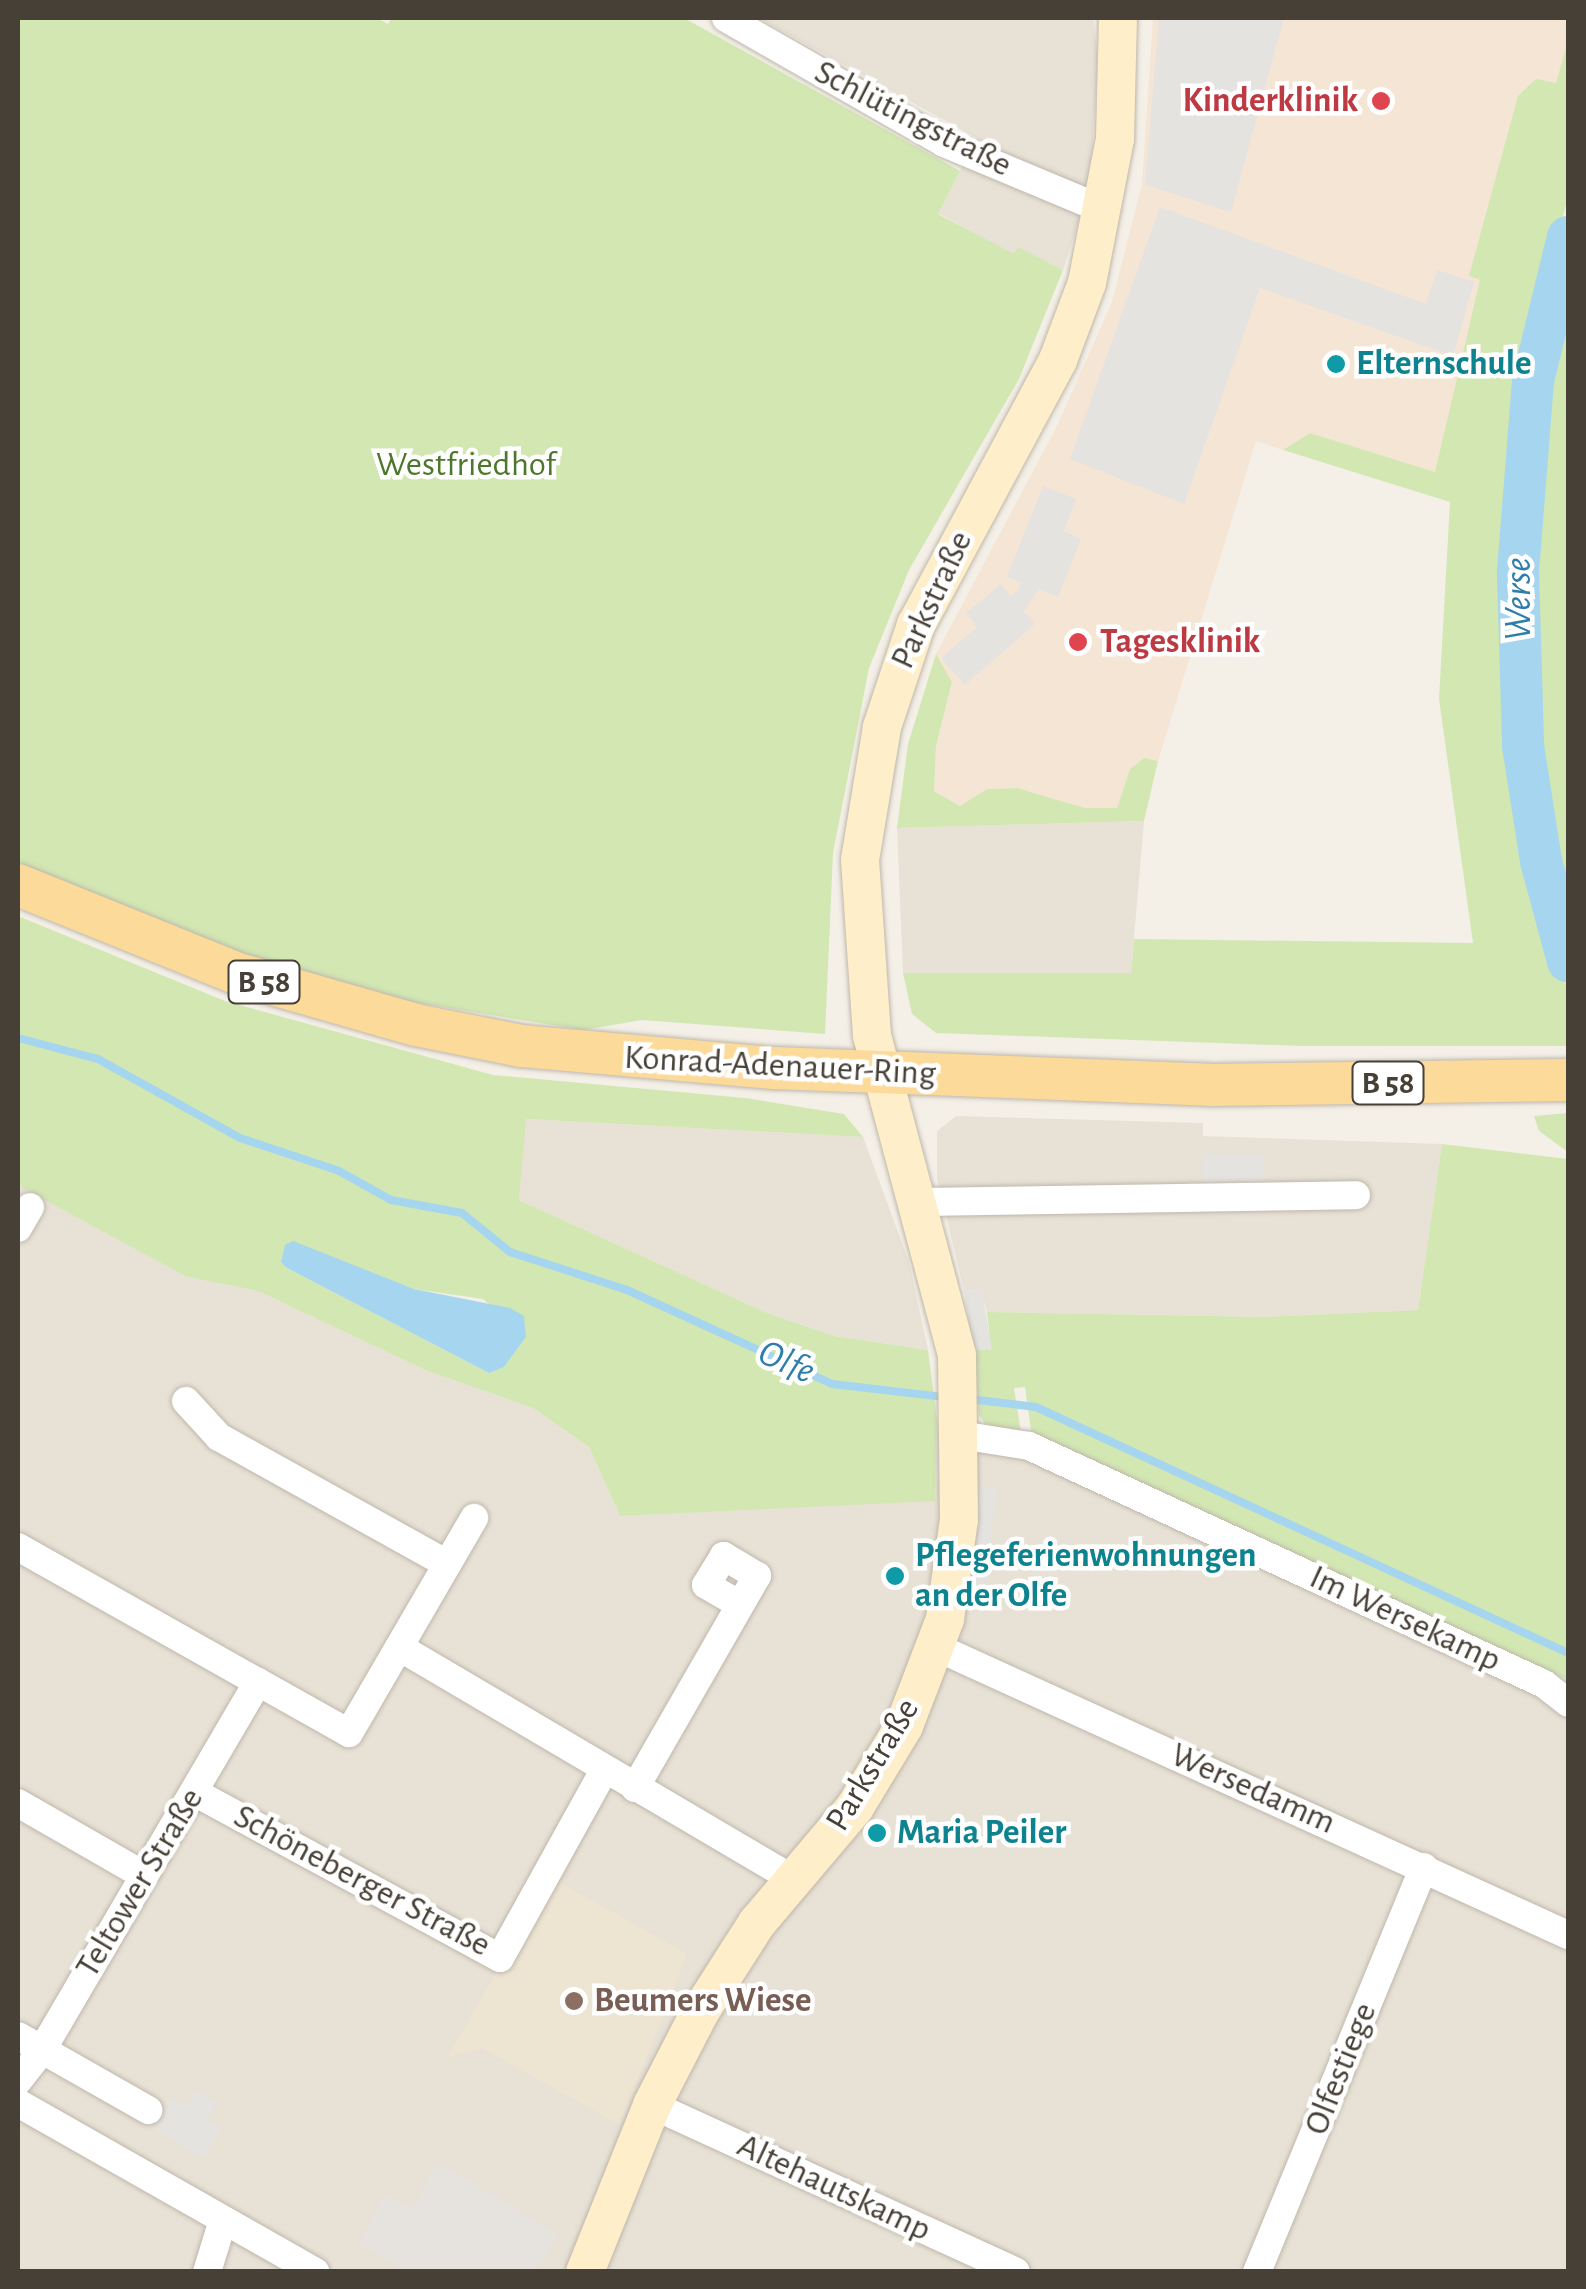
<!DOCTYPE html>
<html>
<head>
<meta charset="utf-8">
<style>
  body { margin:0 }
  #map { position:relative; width:1586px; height:2289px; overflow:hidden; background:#f4f0e8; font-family:"Alegreya Sans",sans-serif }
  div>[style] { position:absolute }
  .residential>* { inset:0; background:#e8e1d6 }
  .commercial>* { inset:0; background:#f5e5d4 }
  .industrial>* { inset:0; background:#e6e2dd }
  .education>* { inset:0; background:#ede4d2 }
  .green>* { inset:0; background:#d2e7b2 }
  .parking>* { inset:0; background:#e5e3e0 }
  .water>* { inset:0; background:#a6d5ef }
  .stream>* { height:8px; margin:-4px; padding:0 4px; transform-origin:4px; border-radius:4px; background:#a6d5ef }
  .river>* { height:42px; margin:-21px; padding:0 21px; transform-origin:21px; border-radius:21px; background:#a6d5ef }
  .roads { filter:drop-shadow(0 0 2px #bfb7ab) drop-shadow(0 0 2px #bfb7ab) }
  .street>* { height:28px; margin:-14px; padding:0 14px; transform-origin:14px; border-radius:14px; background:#fff }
  .secondary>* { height:38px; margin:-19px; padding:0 19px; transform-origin:19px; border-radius:19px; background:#feeec9 }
  .primary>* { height:42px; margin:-21px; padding:0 21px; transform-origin:21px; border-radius:21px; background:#fcda99 }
  .dots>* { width:28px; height:28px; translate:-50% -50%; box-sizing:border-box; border:5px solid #fff; border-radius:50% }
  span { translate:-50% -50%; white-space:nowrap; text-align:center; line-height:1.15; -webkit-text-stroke:9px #fff; paint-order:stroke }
  .shield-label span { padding:2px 8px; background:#fff; border:2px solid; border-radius:8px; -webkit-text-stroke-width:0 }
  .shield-label { font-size:32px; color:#474037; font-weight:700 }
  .health-label { font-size:35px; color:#be3a42; font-weight:700 }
  .right { translate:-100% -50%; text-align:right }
  .left { translate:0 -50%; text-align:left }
  .street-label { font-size:35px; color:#474037 }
  .culture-label { font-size:35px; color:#0d838f; font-weight:700 }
  .park-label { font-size:35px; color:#4d782b }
  .education-label { font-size:35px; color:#785e54; font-weight:700 }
  .water-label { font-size:38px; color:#2f7daa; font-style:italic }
  .frame { position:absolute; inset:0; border:20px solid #474037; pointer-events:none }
</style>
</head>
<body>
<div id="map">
  <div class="residential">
    <div style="clip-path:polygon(759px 18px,1093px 18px,1098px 59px,1092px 151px,1084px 207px,1063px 270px,1019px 248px,1014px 255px,938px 213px,977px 138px)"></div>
    <div style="clip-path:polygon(1144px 821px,1131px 973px,903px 973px,897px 828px)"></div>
    <div style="clip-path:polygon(956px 1116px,1203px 1123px,1203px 1136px,1442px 1144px,1418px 1310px,1266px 1317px,987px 1312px,981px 1291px,964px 1290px,937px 1178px,937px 1131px)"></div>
    <div style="clip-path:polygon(525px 1119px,863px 1137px,909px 1262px,928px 1350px,834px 1336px,767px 1313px,519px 1200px)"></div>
    <div style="clip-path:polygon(18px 1183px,187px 1277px,258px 1291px,425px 1370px,533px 1408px,589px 1447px,620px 1516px,935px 1500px,937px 1420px,1020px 1433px,1568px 1681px,1568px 2271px,18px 2271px)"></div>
  </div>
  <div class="commercial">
    <div style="clip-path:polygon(1153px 18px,1568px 18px,1568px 40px,1556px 83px,1469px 276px,1481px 279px,1435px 472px,1310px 433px,1283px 450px,1256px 441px,1158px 761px,1144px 758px,1130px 769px,1117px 808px,1085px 808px,1017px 788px,987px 789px,960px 806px,934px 791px,936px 746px,952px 682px,936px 654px,1057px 426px,1112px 302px,1142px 184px)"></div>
  </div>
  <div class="industrial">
    <div style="clip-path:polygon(438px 2162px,558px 2234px,537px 2271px,408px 2271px,358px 2244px,385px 2194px,412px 2209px)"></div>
  </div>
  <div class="education">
    <div style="clip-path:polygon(550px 1877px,687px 1954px,620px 2125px,482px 2048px,448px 2057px)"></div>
  </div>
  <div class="green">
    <div style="clip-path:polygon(18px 18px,377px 18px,388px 24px,392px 18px,684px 18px,960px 171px,938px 214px,1014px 254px,1018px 247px,1063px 270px,1019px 379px,909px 570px,869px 668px,833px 853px,825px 1034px,642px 1020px,583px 1030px,394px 999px,172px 934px,18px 862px)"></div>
    <div style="clip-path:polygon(1568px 40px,1568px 196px,1524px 377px,1508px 574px,1513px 747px,1531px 865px,1568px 993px,1568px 1046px,1303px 1046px,936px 1033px,912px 1014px,903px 973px,1131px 973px,1134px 939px,1473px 943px,1439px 699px,1450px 502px,1283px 450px,1310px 433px,1435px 472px,1480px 280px,1469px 276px,1518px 96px,1536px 79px,1556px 83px)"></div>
    <div style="clip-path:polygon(1568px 279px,1568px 930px,1533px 741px,1526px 571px,1543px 381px)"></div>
    <div style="clip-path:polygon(936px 654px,952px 682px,936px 746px,934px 791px,960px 806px,987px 789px,1017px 788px,1085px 808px,1117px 808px,1130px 769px,1144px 758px,1158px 761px,1144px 821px,897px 828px,908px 744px)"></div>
    <div style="clip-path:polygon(evenodd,18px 916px,225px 1001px,493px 1075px,745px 1098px,844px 1114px,863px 1137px,526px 1119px,519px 1200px,767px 1313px,834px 1336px,928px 1350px,937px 1420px,935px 1501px,620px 1516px,589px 1447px,533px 1408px,425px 1370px,258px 1291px,187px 1277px,23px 1188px,18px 1183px,18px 916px,341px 1263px,414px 1289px,483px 1299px,526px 1337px,504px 1367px,489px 1373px,287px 1268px,341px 1263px)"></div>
    <div style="clip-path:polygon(1568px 1113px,1568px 1152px,1539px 1131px,1534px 1116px)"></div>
    <div style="clip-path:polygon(1442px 1144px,1568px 1159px,1568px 1680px,1032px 1437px,1025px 1387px,1014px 1388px,1021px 1433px,987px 1427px,979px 1415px,974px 1350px,991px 1349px,987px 1312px,1266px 1317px,1418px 1310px)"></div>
  </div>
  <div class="parking">
    <div style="clip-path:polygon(1159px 18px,1284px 18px,1231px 212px,1145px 185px)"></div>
    <div style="clip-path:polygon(1160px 207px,1426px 304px,1437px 270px,1474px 282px,1453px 356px,1260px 288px,1184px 504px,1070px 459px)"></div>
    <div style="clip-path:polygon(1043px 486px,1076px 499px,1064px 531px,1081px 539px,1058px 597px,1039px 589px,1024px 611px,1035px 624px,965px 685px,941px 658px,977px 627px,966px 613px,1001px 584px,1011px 596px,1018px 590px,1021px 582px,1007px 577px)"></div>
    <div style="clip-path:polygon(1203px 1154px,1264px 1154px,1264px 1186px,1203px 1185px)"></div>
    <div style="clip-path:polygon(964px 1290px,982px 1291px,992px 1350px,973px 1350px)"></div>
    <div style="clip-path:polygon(980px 1486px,996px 1488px,986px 1597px,968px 1596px)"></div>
    <div style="clip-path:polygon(195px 2091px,216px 2103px,207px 2120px,221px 2128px,204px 2158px,155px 2129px,172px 2099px,186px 2106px)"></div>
  </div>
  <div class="water">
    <div style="clip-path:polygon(293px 1241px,414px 1289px,510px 1308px,524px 1316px,526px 1337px,504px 1367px,489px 1373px,287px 1268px,281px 1262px,285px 1245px)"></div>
  </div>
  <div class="stream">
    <div style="left:18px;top:1038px;width:83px;rotate:14.7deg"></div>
    <div style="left:98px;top:1059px;width:162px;rotate:29.1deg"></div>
    <div style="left:240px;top:1138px;width:104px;rotate:18.4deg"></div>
    <div style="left:339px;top:1171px;width:60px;rotate:29.1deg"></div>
    <div style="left:391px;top:1200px;width:72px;rotate:10.4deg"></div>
    <div style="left:462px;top:1213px;width:62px;rotate:39.1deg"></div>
    <div style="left:510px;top:1252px;width:123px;rotate:18deg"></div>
    <div style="left:627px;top:1290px;width:226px;rotate:24.6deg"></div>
    <div style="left:832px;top:1384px;width:114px;rotate:6.6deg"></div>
    <div style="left:969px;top:1399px;width:67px;rotate:6.8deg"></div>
    <div style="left:1036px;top:1407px;width:586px;rotate:24.82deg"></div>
  </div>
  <div class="river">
    <div style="left:1568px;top:237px;width:148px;rotate:103.7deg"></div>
    <div style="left:1533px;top:381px;width:193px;rotate:94.5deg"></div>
    <div style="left:1518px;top:573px;width:173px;rotate:88.3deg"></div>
    <div style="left:1523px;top:746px;width:116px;rotate:81.1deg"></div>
    <div style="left:1541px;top:861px;width:104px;rotate:74.9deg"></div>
  </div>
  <div class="roads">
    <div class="street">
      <div style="left:726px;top:18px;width:251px;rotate:29.8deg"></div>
      <div style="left:944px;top:143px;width:173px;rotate:22.7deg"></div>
      <div style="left:920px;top:1202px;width:436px;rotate:-0.9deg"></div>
      <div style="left:18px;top:1228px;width:24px;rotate:-60deg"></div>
      <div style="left:186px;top:1401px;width:49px;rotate:47.5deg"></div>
      <div style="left:219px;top:1437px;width:261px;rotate:29.1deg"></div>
      <div style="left:960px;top:1435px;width:70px;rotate:9.1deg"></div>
      <div style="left:1029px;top:1446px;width:567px;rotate:24.8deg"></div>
      <div style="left:1544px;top:1684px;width:31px;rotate:38deg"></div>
      <div style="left:18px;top:1547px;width:275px;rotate:29.4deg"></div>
      <div style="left:399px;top:1647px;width:459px;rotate:30.5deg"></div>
      <div style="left:936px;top:1647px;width:695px;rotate:24.5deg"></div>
      <div style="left:635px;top:1788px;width:245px;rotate:-60.1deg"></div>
      <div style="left:757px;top:1576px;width:39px;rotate:-149deg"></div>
      <div style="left:724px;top:1556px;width:34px;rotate:122deg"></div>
      <div style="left:706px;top:1585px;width:39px;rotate:30deg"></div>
      <div style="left:194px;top:1792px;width:348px;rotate:28.5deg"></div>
      <div style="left:500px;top:1958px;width:215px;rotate:-61deg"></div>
      <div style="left:18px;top:1803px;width:144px;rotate:29.9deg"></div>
      <div style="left:18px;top:2036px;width:150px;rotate:29.6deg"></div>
      <div style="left:18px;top:2081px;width:39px;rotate:-52deg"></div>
      <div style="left:42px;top:2050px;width:427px;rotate:-59.6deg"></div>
      <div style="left:258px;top:1682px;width:104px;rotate:29.3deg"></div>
      <div style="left:349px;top:1733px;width:249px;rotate:-59.8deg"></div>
      <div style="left:18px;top:2103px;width:342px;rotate:29.6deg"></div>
      <div style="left:652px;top:2105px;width:400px;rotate:24.6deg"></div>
      <div style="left:207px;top:2272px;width:54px;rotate:-72.9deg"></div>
      <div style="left:1257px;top:2272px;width:438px;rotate:-67.6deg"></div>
    </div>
    <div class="secondary">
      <div style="left:585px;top:2272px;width:180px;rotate:-68.1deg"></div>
      <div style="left:652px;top:2105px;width:105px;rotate:-62.7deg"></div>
      <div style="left:700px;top:2012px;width:106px;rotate:-57.4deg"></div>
      <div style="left:757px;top:1923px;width:152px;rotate:-49.8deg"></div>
      <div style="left:855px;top:1807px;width:95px;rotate:-58.8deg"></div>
      <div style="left:904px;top:1726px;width:115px;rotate:-69deg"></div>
      <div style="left:945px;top:1619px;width:100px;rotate:-82deg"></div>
      <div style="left:959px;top:1520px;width:165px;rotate:-90.7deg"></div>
      <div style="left:957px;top:1355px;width:330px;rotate:-104.9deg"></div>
      <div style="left:872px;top:1036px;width:176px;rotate:-93.9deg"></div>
      <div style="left:860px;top:860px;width:135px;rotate:-80.6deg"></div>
      <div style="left:882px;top:727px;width:108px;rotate:-71.6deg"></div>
      <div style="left:916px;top:625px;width:301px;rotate:-61.8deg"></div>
      <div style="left:1058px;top:360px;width:82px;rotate:-69.4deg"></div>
      <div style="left:1087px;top:283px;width:147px;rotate:-79deg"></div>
      <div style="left:1115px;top:139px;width:121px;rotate:-88.6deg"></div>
    </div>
    <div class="primary">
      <div style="left:18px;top:885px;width:237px;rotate:22deg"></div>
      <div style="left:238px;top:974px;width:185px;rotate:16deg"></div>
      <div style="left:416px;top:1025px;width:107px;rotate:11.3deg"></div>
      <div style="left:521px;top:1046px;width:255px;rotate:5deg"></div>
      <div style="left:775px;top:1068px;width:435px;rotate:2.2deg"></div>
      <div style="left:1210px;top:1085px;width:358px;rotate:-0.8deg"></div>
    </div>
  </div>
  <div class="dots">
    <div style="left:1381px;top:101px;background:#e0444e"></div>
    <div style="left:1336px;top:364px;background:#0f9aa8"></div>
    <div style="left:1078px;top:642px;background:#e0444e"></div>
    <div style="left:895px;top:1576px;background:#0f9aa8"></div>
    <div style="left:877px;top:1833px;background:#0f9aa8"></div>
    <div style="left:574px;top:2001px;background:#8d6e63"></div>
  </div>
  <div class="shield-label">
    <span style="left:264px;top:982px">B 58</span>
    <span style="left:1388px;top:1083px">B 58</span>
  </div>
  <div class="health-label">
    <span class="right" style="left:1358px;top:101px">Kinderklinik</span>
    <span class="left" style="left:1100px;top:642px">Tagesklinik</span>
  </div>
  <div class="street-label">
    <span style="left:913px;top:119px;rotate:27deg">Schlütingstraße</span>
    <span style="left:932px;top:600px;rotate:-65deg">Parkstraße</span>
    <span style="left:780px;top:1066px;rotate:3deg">Konrad-Adenauer-Ring</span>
    <span style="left:1405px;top:1619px;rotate:25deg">Im Wersekamp</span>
    <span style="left:873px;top:1765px;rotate:-59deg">Parkstraße</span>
    <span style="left:1253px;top:1789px;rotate:24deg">Wersedamm</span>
    <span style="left:362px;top:1881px;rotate:28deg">Schöneberger Straße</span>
    <span style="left:140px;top:1883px;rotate:-59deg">Teltower Straße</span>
    <span style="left:1341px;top:2069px;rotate:-68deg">Olfestiege</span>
    <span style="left:834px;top:2188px;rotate:25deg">Altehautskamp</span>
  </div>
  <div class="culture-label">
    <span class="left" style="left:1356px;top:364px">Elternschule</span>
    <span class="left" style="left:915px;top:1576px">Pflegeferienwohnungen<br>an der Olfe</span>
    <span class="left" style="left:897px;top:1833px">Maria Peiler</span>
  </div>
  <div class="park-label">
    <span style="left:466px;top:465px">Westfriedhof</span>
  </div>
  <div class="education-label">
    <span class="left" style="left:594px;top:2001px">Beumers Wiese</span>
  </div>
  <div class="water-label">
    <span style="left:1520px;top:599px;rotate:-90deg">Werse</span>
    <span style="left:786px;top:1363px;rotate:24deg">Olfe</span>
  </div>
  <div class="frame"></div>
</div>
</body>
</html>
